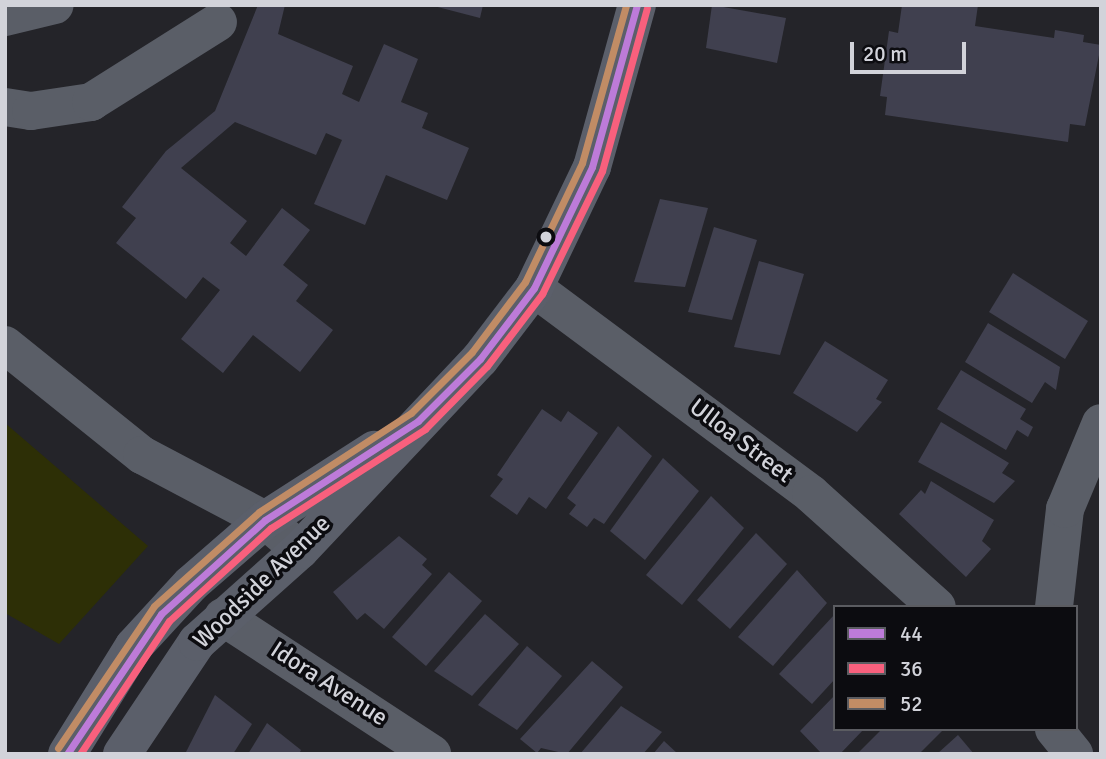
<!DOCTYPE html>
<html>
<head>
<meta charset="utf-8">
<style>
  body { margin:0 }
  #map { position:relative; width:1106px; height:759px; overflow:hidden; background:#242429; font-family:Signika,sans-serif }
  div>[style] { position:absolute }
  .green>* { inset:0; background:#2d2f06 }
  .building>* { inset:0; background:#40404f }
  .minor>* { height:38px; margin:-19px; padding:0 19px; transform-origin:19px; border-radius:19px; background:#5a5e67 }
  .major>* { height:38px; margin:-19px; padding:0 19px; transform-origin:19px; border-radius:19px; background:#5b5f6a }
  .bus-1>* { height:7px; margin:-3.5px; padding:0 3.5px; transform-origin:3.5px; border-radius:3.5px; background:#bd7bd9 }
  .bus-2>* { height:7px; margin:-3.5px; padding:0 3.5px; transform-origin:3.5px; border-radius:3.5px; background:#f8607d }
  .bus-3>* { height:7px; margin:-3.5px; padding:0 3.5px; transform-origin:3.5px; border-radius:3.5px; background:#c18c65 }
  .dots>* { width:19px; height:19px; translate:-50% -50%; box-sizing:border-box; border:4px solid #0c0c10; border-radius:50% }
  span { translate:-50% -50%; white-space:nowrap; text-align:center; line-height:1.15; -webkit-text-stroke:7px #0c0c10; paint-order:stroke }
  .street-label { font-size:24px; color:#d2d3da }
  .frame { position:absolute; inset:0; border:7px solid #d2d3da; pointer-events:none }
  .legend { position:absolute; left:833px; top:605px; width:245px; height:126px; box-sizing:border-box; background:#0c0c10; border:2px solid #5b5c61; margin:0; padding:9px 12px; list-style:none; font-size:21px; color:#d2d3da }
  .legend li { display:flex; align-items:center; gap:14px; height:35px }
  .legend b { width:35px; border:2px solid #5b5c61 }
  .scale { position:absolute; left:850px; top:42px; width:116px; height:32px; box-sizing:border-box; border:4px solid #d2d3da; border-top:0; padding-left:9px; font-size:21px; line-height:24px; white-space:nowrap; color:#d2d3da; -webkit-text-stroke:5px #0c0c10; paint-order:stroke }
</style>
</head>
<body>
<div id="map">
  <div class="green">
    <div style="clip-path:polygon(5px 423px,148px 546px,59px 644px,5px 613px)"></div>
  </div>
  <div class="building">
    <div style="clip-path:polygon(258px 5px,285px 5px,278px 34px,353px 66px,342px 94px,359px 102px,384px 44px,418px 59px,401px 102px,428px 113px,422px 128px,469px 148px,447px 200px,386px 175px,365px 225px,314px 204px,342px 140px,326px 133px,316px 155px,235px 122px,181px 168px,247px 221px,230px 243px,246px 256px,282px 208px,310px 230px,283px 265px,308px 285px,296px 301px,333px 330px,300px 372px,253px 335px,223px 373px,181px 339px,220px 290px,203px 277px,186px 299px,116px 243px,136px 218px,122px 207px,166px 151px,215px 111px)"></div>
    <div style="clip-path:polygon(430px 5px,483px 5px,480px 18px)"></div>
    <div style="clip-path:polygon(712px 5px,786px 18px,777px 63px,706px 48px)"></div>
    <div style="clip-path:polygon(902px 5px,978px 5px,975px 26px,1054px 38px,1055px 30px,1084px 35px,1083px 42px,1101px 45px,1085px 126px,1070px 124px,1068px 142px,885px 115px,887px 97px,880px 96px,889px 31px,898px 33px)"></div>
    <div style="clip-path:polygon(660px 199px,708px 208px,685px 287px,634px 282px)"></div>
    <div style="clip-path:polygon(714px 227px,757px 240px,732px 320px,688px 312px)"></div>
    <div style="clip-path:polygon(759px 261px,804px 274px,780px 355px,734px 347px)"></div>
    <div style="clip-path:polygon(1013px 273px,1088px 321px,1065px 359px,989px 312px)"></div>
    <div style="clip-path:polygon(988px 323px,1060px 367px,1056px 390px,1045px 382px,1032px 403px,965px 362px)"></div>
    <div style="clip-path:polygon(825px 341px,888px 380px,876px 399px,882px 402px,857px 432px,793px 393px)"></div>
    <div style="clip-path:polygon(961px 370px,1026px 409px,1020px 419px,1033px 427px,1028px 437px,1017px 430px,1006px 450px,937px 409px)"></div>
    <div style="clip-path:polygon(542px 409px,561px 422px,568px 411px,598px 433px,546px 509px,529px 497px,517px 515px,490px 496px,503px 479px,497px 475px)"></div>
    <div style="clip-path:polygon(941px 422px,1009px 463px,1002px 473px,1015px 481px,994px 503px,918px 462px)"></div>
    <div style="clip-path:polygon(618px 426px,652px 456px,604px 524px,594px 518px,587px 527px,569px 514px,576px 505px,567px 498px)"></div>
    <div style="clip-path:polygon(663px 458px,699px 491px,645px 560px,610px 531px)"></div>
    <div style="clip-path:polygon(931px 481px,994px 520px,982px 541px,991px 549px,966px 577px,899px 514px,921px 490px,925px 494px)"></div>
    <div style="clip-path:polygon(711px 496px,744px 528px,682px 605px,646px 575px)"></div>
    <div style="clip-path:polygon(756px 533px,787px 564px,730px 629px,697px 600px)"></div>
    <div style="clip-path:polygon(399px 536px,427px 559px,422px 565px,432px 574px,384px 629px,365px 613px,357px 620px,333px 592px)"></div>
    <div style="clip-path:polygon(797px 570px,827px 603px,773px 666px,738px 637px)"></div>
    <div style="clip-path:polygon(449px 572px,482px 601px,426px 666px,392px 637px)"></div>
    <div style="clip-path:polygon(485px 614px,519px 644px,472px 696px,434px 671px)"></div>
    <div style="clip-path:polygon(835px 614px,835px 679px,812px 704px,779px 674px)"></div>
    <div style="clip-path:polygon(527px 646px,562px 676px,517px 730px,478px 705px)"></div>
    <div style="clip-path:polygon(592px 661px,623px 687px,567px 754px,541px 748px,537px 753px,520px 739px)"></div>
    <div style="clip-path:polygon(215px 695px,252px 724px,233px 754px,185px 754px)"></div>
    <div style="clip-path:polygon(835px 695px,835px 729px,864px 729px,840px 754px,822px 754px,800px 731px)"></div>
    <div style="clip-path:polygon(621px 706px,662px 732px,643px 754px,580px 754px)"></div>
    <div style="clip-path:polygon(267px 723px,301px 750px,299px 754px,248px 754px)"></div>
    <div style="clip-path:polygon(882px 729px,944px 729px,919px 754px,857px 754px)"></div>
    <div style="clip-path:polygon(958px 735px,974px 754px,937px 754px)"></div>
    <div style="clip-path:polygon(664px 741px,678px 754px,653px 754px)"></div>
  </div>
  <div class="minor">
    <div style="left:5px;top:17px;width:51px;rotate:-13.5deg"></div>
    <div style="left:5px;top:107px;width:26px;rotate:9deg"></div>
    <div style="left:31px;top:111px;width:61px;rotate:-8.5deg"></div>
    <div style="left:91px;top:102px;width:150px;rotate:-32.2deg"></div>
    <div style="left:534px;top:288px;width:345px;rotate:36.6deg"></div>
    <div style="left:811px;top:494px;width:169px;rotate:41.9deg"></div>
    <div style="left:5px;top:345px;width:176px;rotate:38.8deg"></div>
    <div style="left:142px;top:455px;width:139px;rotate:27.9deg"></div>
    <div style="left:265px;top:520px;width:46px;rotate:40.6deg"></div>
    <div style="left:1054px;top:607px;width:99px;rotate:-83.6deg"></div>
    <div style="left:1065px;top:509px;width:93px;rotate:-67.3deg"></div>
    <div style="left:223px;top:617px;width:250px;rotate:33.2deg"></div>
    <div style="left:1054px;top:729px;width:32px;rotate:51deg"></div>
  </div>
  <div class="major">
    <div style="left:67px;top:754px;width:127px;rotate:-58.2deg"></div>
    <div style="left:134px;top:646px;width:84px;rotate:-47.4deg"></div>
    <div style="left:191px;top:584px;width:98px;rotate:-40.9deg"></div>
    <div style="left:265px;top:520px;width:130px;rotate:-32.7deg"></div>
    <div style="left:122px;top:754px;width:135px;rotate:-56.2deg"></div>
    <div style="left:197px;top:642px;width:138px;rotate:-41.8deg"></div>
    <div style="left:300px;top:550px;width:262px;rotate:-46.7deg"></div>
    <div style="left:480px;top:359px;width:89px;rotate:-52.7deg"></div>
    <div style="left:534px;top:288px;width:134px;rotate:-64.4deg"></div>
    <div style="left:592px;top:167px;width:168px;rotate:-74.5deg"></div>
  </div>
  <div class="bus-1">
    <div style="left:67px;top:754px;width:169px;rotate:-56.1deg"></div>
    <div style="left:161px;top:614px;width:140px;rotate:-42.1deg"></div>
    <div style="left:265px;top:520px;width:182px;rotate:-32.9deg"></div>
    <div style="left:418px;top:421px;width:88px;rotate:-45deg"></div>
    <div style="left:480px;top:359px;width:89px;rotate:-52.7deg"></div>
    <div style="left:534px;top:288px;width:134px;rotate:-64.4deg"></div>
    <div style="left:592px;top:167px;width:168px;rotate:-74.5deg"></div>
  </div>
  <div class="bus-2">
    <div style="left:80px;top:754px;width:160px;rotate:-56.2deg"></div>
    <div style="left:169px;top:621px;width:138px;rotate:-42.4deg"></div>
    <div style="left:271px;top:528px;width:183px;rotate:-32.7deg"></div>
    <div style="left:425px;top:429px;width:88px;rotate:-45.5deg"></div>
    <div style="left:487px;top:366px;width:91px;rotate:-52.6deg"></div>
    <div style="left:542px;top:294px;width:137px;rotate:-64deg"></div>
    <div style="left:602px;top:171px;width:169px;rotate:-74.6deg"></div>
  </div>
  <div class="bus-3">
    <div style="left:58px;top:748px;width:171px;rotate:-55.9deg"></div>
    <div style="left:154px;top:606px;width:141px;rotate:-41.8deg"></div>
    <div style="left:259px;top:512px;width:181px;rotate:-33.1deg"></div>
    <div style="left:411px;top:413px;width:86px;rotate:-45deg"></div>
    <div style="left:472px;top:352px;width:88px;rotate:-52.9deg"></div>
    <div style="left:525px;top:282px;width:132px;rotate:-64.4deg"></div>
    <div style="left:582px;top:163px;width:164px;rotate:-74.4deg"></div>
  </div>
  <div class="dots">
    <div style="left:546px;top:237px;background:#d2d3da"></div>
  </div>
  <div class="street-label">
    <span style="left:741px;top:441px;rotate:37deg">Ulloa Street</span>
    <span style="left:262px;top:582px;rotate:-44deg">Woodside Avenue</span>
    <span style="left:329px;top:684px;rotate:33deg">Idora Avenue</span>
  </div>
  <div class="frame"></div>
  <ul class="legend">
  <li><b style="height:9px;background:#bd7bd9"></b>44</li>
  <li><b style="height:9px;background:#f8607d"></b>36</li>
  <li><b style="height:9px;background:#c18c65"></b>52</li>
  </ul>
  <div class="scale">20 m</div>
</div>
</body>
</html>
